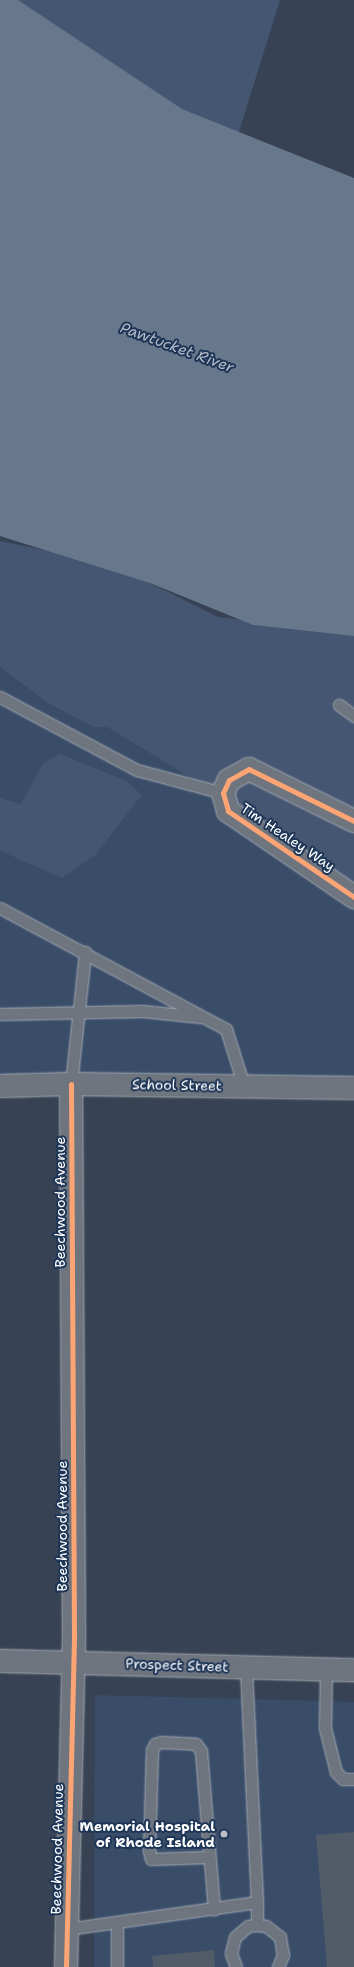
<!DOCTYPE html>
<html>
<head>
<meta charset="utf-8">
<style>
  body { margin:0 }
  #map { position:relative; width:354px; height:1967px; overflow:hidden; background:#374354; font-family:"Shantell Sans",sans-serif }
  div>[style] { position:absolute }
  .built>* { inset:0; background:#394d69 }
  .green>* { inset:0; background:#445671 }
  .water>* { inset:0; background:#68788c }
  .building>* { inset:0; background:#525b68 }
  .roads { filter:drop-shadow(0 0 1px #a5aab2) drop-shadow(0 0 1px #a5aab2) }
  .service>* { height:11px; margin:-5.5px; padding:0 5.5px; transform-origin:5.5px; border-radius:5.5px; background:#6f757e }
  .minor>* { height:22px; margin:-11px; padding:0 11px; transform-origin:11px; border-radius:11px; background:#6f757e }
  .primary>* { height:22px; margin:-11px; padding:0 11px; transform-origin:11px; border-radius:11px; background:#6f757e }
  .cycleway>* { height:5px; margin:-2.5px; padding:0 2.5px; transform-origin:2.5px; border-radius:2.5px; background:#fda474 }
  .dots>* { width:11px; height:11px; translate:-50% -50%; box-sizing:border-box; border:2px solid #1d3557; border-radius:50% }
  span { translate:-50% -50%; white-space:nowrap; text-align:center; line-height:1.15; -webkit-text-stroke:4px #1d3557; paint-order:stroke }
  .street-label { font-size:14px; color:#fff }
  .poi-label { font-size:14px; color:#fff; font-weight:700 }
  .right { translate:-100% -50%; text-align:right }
  .water-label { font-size:15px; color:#b6bec8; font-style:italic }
</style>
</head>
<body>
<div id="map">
  <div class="built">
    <div style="clip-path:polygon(0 667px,48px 703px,93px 727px,107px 727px,214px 792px,354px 895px,354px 1087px,0 1087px,0 851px,62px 878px,43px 763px,21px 804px,0 798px)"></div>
    <div style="clip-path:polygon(95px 1695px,354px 1702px,354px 1967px,94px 1967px)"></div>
  </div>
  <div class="green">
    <div style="clip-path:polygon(0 0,280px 0,238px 135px,195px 120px)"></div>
    <div style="clip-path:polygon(0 541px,84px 558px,150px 583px,218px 617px,354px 632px,354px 895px,214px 792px,107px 727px,93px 727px,48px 703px,0 667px)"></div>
    <div style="clip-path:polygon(61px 754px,126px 781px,142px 795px,95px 855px,62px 878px,0 851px,0 798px,21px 804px,43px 763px)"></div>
  </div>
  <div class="water">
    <div style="clip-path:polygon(0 0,18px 0,182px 109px,354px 178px,354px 636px,253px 625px,150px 583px,0 536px)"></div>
  </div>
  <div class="building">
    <div style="clip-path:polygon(354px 1832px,354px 1967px,327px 1967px,316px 1835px)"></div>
    <div style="clip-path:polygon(214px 1950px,215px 1967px,153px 1967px,152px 1956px)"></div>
  </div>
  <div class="roads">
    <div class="service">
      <div style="left:0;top:697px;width:155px;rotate:28.1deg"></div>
      <div style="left:137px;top:770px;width:89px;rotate:15deg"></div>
      <div style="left:339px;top:705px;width:19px;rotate:36deg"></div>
      <div style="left:0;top:908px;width:256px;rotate:28.2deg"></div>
      <div style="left:226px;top:1029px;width:60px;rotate:72.5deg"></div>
      <div style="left:0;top:1014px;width:143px;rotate:-1.2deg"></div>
      <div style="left:143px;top:1011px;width:58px;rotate:5.9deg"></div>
      <div style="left:71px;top:1084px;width:133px;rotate:-83.9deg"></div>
      <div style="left:326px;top:1669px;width:59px;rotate:91deg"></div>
      <div style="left:325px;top:1728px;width:45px;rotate:76deg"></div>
      <div style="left:336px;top:1772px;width:10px;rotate:45deg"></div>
      <div style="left:343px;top:1779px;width:11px"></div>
      <div style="left:209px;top:1857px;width:58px;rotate:178deg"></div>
      <div style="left:151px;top:1859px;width:8px;rotate:-104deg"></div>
      <div style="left:149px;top:1851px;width:101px;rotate:-88.3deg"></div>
      <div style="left:152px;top:1750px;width:7px;rotate:-63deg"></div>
      <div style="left:155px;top:1744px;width:6px;rotate:-18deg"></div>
      <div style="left:161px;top:1742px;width:35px;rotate:3deg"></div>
      <div style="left:196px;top:1744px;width:9px;rotate:54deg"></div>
      <div style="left:201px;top:1751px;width:159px;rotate:85.3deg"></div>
      <div style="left:117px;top:1923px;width:44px;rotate:90deg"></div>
      <div style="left:257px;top:1925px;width:23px;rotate:-90deg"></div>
      <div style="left:67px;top:1929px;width:192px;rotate:-8.1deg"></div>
      <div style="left:257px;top:1902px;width:235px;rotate:-92.7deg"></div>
      <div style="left:236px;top:1967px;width:15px;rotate:-110deg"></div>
      <div style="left:231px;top:1953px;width:16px;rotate:-76deg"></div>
      <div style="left:235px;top:1937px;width:17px;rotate:-40deg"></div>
      <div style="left:248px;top:1926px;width:9px;rotate:-6deg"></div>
      <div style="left:257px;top:1925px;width:9px;rotate:6deg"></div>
      <div style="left:266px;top:1926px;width:18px;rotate:38deg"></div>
      <div style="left:280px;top:1937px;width:18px;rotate:81deg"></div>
      <div style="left:283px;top:1955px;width:13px;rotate:113deg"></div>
    </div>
    <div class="minor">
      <div style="left:354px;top:821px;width:117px;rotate:-153.7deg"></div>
      <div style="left:249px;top:769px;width:23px;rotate:151deg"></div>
      <div style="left:229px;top:780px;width:14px;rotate:115deg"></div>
      <div style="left:223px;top:793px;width:19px;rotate:74deg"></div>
      <div style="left:228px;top:811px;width:153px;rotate:34.3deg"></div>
      <div style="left:66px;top:1967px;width:330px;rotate:-88.6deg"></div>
      <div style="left:74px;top:1637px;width:553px;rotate:-90.31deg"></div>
    </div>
    <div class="primary">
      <div style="left:0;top:1086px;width:71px;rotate:-1.6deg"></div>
      <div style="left:71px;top:1084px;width:283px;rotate:0.8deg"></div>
      <div style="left:0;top:1661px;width:354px;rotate:1.5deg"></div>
    </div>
  </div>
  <div class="cycleway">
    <div style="left:354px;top:821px;width:117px;rotate:-153.7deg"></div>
    <div style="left:249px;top:769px;width:23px;rotate:151deg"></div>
    <div style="left:229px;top:780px;width:14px;rotate:115deg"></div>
    <div style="left:223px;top:793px;width:19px;rotate:74deg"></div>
    <div style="left:228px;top:811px;width:153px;rotate:34.3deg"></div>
    <div style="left:66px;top:1967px;width:330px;rotate:-88.6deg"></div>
    <div style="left:74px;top:1637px;width:553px;rotate:-90.31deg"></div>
  </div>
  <div class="dots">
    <div style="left:224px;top:1834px;background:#b9bdc3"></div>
  </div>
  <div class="street-label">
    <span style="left:288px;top:837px;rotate:34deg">Tim Healey Way</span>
    <span style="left:177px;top:1085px;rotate:1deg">School Street</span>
    <span style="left:60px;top:1202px;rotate:-90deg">Beechwood Avenue</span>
    <span style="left:62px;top:1526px;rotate:-90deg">Beechwood Avenue</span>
    <span style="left:177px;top:1665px;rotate:2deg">Prospect Street</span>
    <span style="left:57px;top:1849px;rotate:-89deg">Beechwood Avenue</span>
  </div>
  <div class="poi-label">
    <span class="right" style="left:215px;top:1834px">Memorial Hospital<br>of Rhode Island</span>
  </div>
  <div class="water-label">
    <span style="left:177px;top:348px;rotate:20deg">Pawtucket River</span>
  </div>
</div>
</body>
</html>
